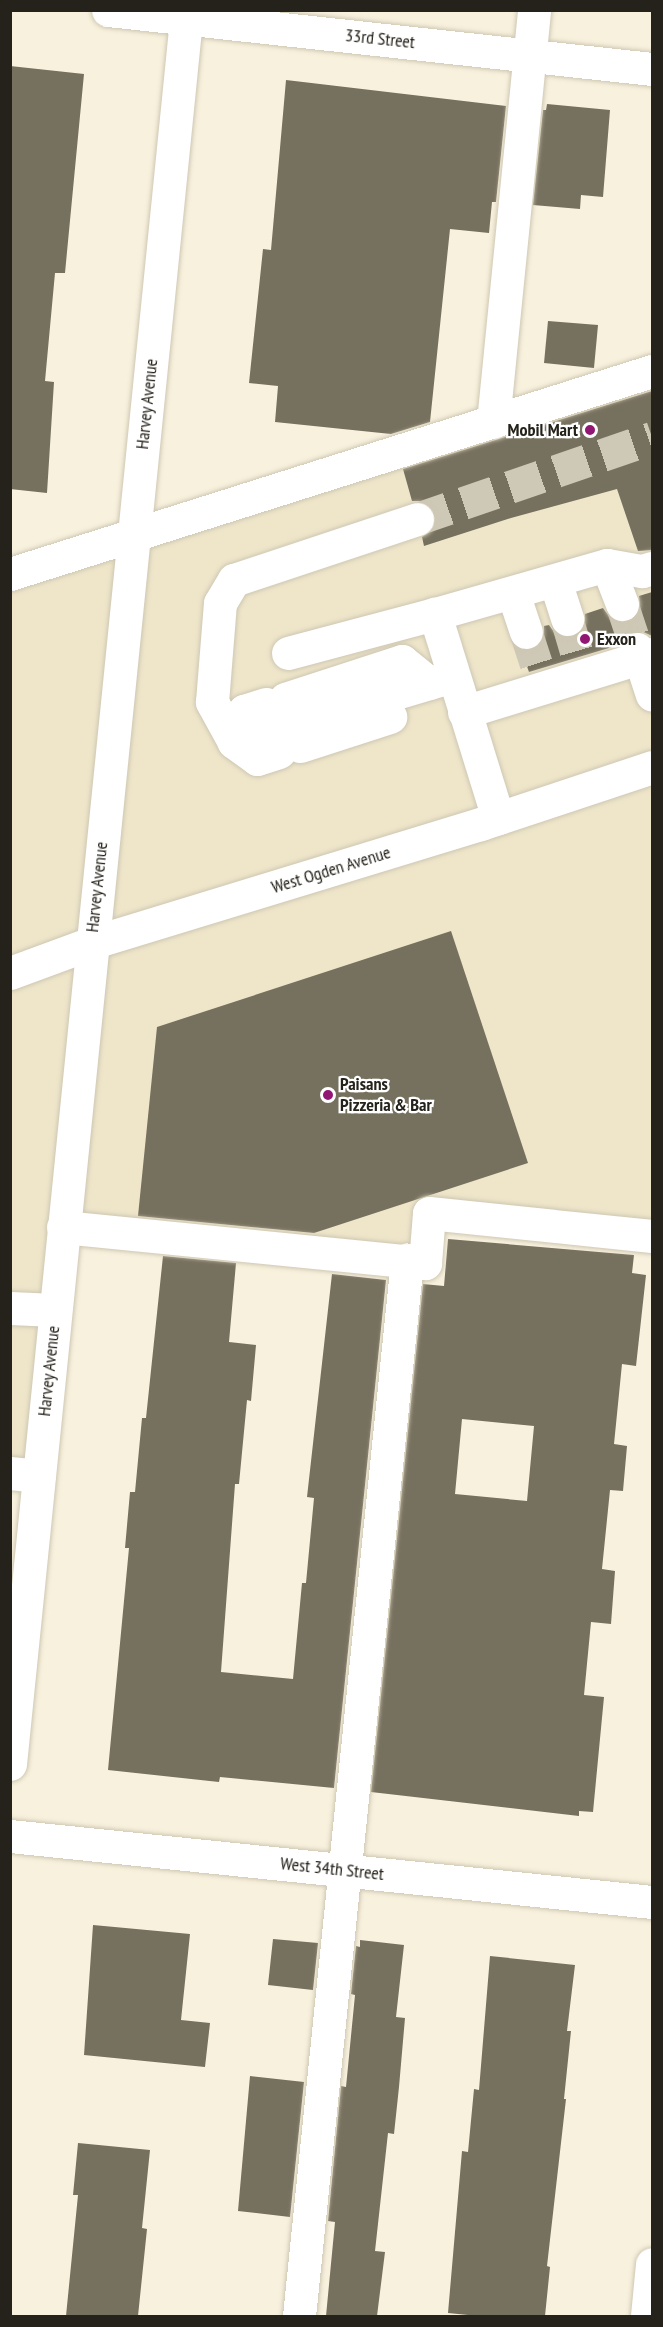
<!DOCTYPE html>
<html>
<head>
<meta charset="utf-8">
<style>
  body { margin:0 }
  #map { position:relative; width:663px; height:2327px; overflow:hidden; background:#f8f1dd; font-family:"PT Sans Narrow",sans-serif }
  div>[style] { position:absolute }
  .built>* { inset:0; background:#efe6ca }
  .building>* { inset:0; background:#76705e }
  .minor-tunnel>* { height:33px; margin-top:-16.5px; transform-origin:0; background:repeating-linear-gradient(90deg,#cec8b6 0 33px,transparent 0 49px) }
  .roads { filter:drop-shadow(0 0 2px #cec7b3) drop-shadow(0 0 2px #cec7b3) }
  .minor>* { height:33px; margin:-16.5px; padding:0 16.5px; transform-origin:16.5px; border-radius:16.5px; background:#fff }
  .major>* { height:33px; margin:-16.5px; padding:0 16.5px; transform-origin:16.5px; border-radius:16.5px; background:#fff }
  .dots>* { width:16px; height:16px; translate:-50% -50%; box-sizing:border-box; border:3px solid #fff; border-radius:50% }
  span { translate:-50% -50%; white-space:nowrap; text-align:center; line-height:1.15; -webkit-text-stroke:4.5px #fff; paint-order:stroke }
  .street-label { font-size:18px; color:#25221b }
  .poi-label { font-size:18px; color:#25221b; font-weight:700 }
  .right { translate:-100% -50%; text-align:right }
  .left { translate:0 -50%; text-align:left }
  .frame { position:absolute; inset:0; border:12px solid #25221b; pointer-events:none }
</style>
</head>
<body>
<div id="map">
  <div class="built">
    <div style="clip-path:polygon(652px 376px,652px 1228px,425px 1204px,420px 1255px,69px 1219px,42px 1470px,11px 1466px,10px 581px)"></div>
  </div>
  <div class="building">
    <div style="clip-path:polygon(10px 66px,84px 74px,65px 273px,55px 273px,45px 381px,54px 382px,47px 493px,10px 489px)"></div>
    <div style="clip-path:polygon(286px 80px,506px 106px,496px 202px,492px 202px,489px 233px,450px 229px,430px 422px,391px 434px,275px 422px,278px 386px,249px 383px,263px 249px,271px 250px)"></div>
    <div style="clip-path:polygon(547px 104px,610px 110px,603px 197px,581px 195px,580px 209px,533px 205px,543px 110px,546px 110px)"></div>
    <div style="clip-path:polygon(548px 321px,598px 325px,594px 368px,544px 363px)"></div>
    <div style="clip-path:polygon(652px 391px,652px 550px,638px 551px,617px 489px,511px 518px,424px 546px,422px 537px,431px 531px,435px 523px,435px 514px,429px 505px,421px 501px,412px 501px,403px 469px)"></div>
    <div style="clip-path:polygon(652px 592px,652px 636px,641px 631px,632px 631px,624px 636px,619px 645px,529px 672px,521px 650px,531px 650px,540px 645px,544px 636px,544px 626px,549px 625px,554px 632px,562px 637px,573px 637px,580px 632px,585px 624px,585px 614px,603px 608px,611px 619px,619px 622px,628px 622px,636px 616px,640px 607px,639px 596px)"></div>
    <div style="clip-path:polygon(451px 931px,528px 1163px,314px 1233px,138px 1216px,157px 1027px)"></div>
    <div style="clip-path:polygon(evenodd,448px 1239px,634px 1255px,632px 1273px,646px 1275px,636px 1366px,622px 1364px,614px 1444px,627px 1446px,623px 1491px,610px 1490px,602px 1569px,615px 1571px,611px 1624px,591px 1622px,584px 1695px,604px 1697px,593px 1812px,579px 1811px,579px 1816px,371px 1792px,423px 1284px,444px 1286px,448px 1239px,462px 1419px,534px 1426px,527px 1501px,455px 1494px,462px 1419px)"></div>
    <div style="clip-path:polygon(163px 1256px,236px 1263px,229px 1342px,256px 1345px,251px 1401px,247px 1400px,239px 1484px,235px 1484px,221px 1672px,293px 1679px,302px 1583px,306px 1583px,314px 1498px,307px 1497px,332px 1274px,386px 1280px,334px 1788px,220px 1777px,219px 1782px,108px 1770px,129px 1548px,125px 1548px,130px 1492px,135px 1492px,142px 1418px,146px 1418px)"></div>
    <div style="clip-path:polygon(93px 1925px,190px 1934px,181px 2020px,210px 2023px,205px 2067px,84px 2055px)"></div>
    <div style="clip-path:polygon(273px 1939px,318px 1943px,313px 1990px,268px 1985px)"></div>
    <div style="clip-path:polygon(360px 1940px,404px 1945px,396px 2017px,405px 2018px,399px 2087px,394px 2134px,388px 2133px,375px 2251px,385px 2252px,377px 2316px,326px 2316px,335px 2222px,328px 2221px,341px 2086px,346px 2087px,355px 1995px,351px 1994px,356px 1946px,360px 1947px)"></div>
    <div style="clip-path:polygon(490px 1956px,575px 1965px,567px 2031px,571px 2031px,564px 2099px,566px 2099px,547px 2266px,550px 2267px,545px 2316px,478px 2316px,448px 2313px,462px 2151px,468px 2152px,474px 2089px,479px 2090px)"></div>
    <div style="clip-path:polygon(250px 2076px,304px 2082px,290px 2217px,238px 2211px)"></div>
    <div style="clip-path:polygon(78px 2143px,150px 2150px,142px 2228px,147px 2229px,138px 2316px,66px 2316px,78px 2195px,73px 2195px)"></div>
  </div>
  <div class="minor-tunnel">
    <div style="left:417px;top:519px;width:249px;rotate:-19deg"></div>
    <div style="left:622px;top:604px;width:47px;rotate:71.6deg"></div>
    <div style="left:567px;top:619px;width:50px;rotate:73.7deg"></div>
    <div style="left:526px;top:632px;width:48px;rotate:71.9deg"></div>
  </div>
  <div class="roads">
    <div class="minor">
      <div style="left:108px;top:10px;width:547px;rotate:6.19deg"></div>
      <div style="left:493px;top:422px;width:414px;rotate:-84.3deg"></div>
      <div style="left:607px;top:565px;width:42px;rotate:69deg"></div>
      <div style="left:10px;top:574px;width:673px;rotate:-17.55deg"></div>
      <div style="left:555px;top:581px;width:40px;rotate:72deg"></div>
      <div style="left:513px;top:593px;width:41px;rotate:71.6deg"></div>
      <div style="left:637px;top:649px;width:48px;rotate:71.9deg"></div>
      <div style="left:288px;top:653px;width:152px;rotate:-14.9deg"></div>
      <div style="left:285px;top:699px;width:123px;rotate:-18deg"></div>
      <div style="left:402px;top:661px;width:35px;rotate:39deg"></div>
      <div style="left:464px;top:712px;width:197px;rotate:-17.1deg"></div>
      <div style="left:292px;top:724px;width:168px;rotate:-16.6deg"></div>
      <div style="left:234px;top:742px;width:33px;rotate:-72deg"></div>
      <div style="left:244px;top:711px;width:23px;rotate:-18deg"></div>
      <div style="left:234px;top:742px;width:40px;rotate:-18deg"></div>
      <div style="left:300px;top:746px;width:95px;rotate:-17.9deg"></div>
      <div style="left:279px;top:752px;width:23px;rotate:162deg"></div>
      <div style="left:257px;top:759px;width:29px;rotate:-144deg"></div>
      <div style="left:234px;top:742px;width:46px;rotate:-118.8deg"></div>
      <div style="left:212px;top:702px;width:99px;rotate:-85.4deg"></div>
      <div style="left:220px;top:603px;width:27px;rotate:-59deg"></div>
      <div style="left:234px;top:580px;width:193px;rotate:-18.4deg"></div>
      <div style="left:498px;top:818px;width:214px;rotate:-107.2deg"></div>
      <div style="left:435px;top:614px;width:179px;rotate:-15.9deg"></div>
      <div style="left:607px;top:565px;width:36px;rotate:10deg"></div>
      <div style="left:642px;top:571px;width:10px;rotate:-17deg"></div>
      <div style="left:63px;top:1227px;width:364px;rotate:5.7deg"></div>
      <div style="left:425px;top:1263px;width:50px;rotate:-85.4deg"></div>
      <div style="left:429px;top:1213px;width:224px;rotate:5.9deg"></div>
      <div style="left:10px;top:1308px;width:45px;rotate:2.5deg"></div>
      <div style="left:10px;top:1473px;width:29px;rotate:6deg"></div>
      <div style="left:10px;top:1764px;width:1763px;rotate:-84.24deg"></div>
      <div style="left:10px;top:1836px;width:645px;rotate:5.87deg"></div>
      <div style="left:299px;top:2316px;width:1062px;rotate:-84.16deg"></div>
      <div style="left:647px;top:2316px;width:52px;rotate:-84.5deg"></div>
    </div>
    <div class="major">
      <div style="left:10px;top:973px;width:86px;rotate:-20.3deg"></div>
      <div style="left:91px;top:943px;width:408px;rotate:-17deg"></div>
      <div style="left:481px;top:824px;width:180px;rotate:-18.4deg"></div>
    </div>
  </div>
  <div class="dots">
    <div style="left:590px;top:430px;background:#921774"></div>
    <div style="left:585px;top:639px;background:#921774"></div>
    <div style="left:328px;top:1095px;background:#921774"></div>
  </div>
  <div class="street-label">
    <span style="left:380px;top:39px;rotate:6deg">33rd Street</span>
    <span style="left:147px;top:404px;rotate:-84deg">Harvey Avenue</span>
    <span style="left:331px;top:870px;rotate:-17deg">West Ogden Avenue</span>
    <span style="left:97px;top:887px;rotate:-84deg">Harvey Avenue</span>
    <span style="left:49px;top:1371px;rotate:-84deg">Harvey Avenue</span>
    <span style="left:332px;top:1869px;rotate:6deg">West 34th Street</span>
  </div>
  <div class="poi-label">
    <span class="right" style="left:578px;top:430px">Mobil Mart</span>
    <span class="left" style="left:597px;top:639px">Exxon</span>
    <span class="left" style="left:340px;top:1095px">Paisans<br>Pizzeria &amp; Bar</span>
  </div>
  <div class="frame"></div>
</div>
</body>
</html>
